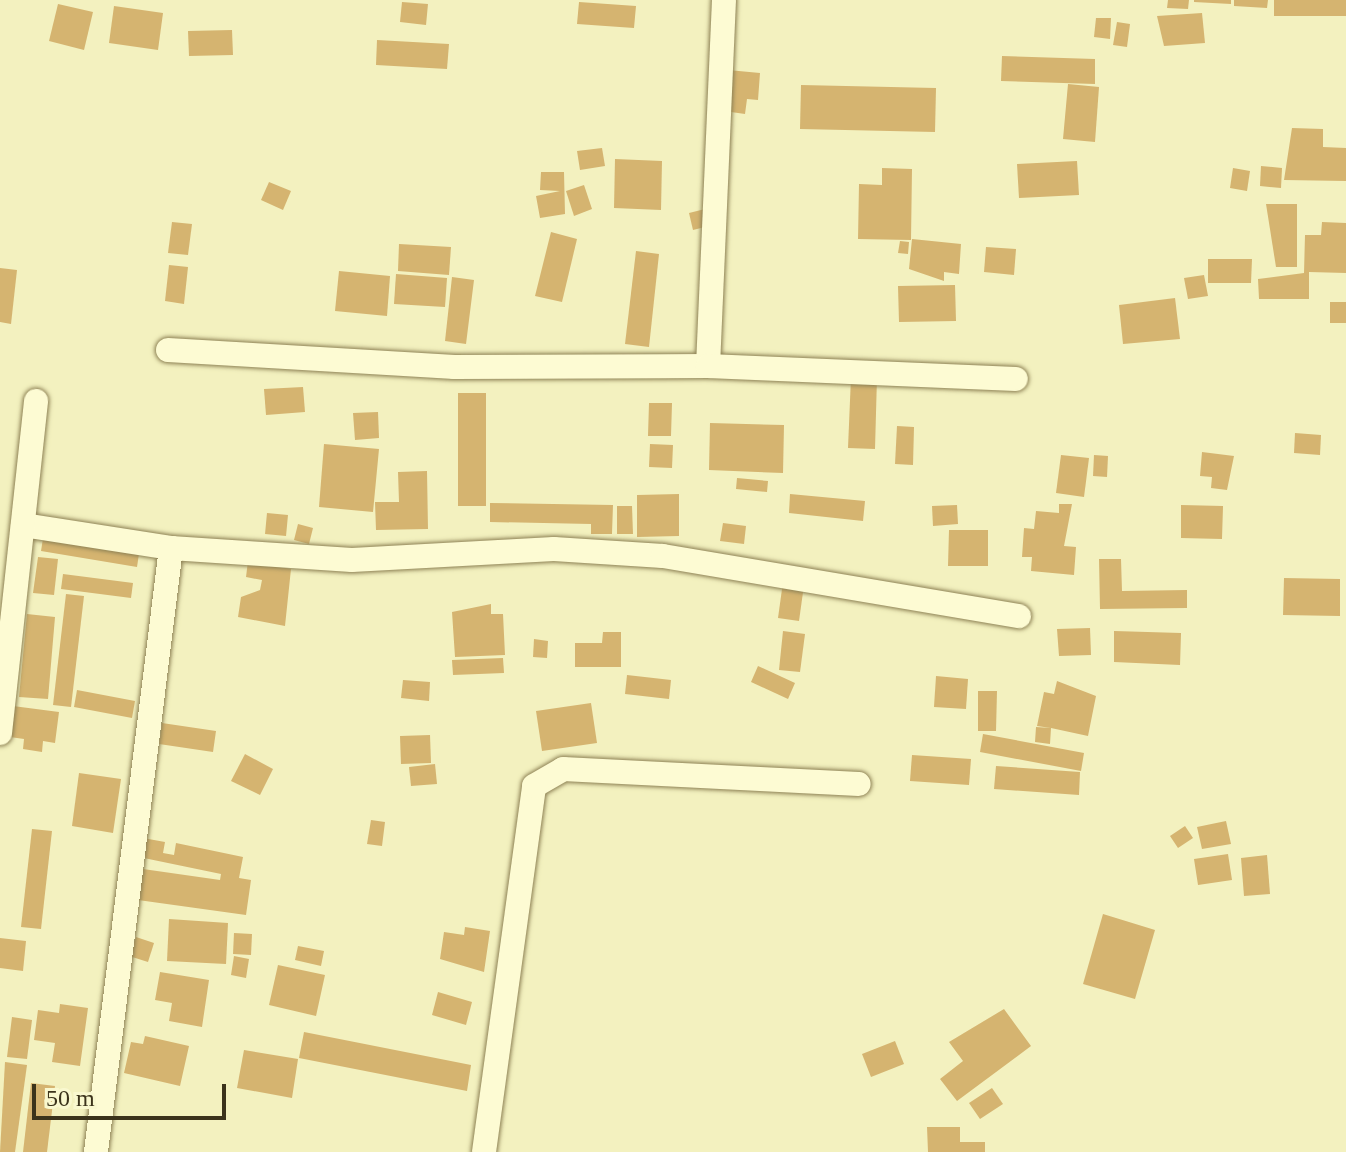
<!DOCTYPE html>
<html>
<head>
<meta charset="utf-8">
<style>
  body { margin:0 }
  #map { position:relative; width:1346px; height:1152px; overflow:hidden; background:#f3f1bf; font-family:Georgia,serif }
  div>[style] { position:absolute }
  .building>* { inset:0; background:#d5b470 }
  .roads { filter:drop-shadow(0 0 2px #8e8255) drop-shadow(0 0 2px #8e8255) }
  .street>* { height:24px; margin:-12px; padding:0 12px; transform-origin:12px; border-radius:12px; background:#fdfbd3 }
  span { translate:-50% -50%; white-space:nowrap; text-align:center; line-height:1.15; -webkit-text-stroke:8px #f9f8cf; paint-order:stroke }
  .scale { position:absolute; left:32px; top:1084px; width:194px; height:36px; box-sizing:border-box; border:4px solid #3b331b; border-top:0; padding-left:10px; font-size:24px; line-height:28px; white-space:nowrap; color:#3b331b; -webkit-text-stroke:6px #f9f8cf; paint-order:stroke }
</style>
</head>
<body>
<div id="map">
  <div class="building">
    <div style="clip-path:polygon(1168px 0,1189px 0,1188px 9px,1167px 8px)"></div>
    <div style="clip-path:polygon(1194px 0,1231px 0,1231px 4px,1194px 2px)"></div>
    <div style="clip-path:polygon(1234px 0,1268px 0,1267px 8px,1234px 6px)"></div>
    <div style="clip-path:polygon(1274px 0,1346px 0,1346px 16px,1274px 16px)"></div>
    <div style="clip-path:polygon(402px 2px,428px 4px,426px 25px,400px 22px)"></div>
    <div style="clip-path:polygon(579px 2px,636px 6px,634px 28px,577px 24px)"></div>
    <div style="clip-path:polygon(58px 4px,93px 12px,84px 50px,49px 41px)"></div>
    <div style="clip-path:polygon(114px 6px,163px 13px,158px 50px,109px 43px)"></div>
    <div style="clip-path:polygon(1202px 13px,1205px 43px,1164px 46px,1157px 16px)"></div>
    <div style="clip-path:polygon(1096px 18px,1111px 18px,1110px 39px,1094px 37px)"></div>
    <div style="clip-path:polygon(1117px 22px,1130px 24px,1127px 47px,1113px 45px)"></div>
    <div style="clip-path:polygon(232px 30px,233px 55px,189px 56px,188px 31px)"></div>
    <div style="clip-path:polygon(377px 40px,449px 44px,447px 69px,376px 65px)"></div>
    <div style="clip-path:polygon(1002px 56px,1095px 59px,1095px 84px,1001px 81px)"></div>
    <div style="clip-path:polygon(728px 70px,760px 73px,758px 100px,747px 99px,745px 114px,724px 111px)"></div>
    <div style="clip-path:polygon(1068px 84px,1099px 87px,1095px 142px,1063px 139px)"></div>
    <div style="clip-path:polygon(801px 85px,936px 88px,935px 132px,800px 129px)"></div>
    <div style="clip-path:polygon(1292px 128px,1323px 129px,1323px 147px,1346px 148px,1346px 181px,1284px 180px)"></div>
    <div style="clip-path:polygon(602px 148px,605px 166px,580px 170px,577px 151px)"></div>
    <div style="clip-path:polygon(615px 159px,662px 161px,661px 210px,614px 208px)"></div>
    <div style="clip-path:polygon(1077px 161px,1079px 195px,1019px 198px,1017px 164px)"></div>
    <div style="clip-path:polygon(1261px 166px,1282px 168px,1281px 188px,1260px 186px)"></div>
    <div style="clip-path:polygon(882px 168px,912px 169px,911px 240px,858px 239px,859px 184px,882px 185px)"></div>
    <div style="clip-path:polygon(1233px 168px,1250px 171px,1247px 191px,1230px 188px)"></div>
    <div style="clip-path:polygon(541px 172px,564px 172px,565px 214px,540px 218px,536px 196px,560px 191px,540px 190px)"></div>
    <div style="clip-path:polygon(269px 182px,291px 191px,283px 210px,261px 200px)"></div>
    <div style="clip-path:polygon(584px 185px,592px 209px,574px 216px,566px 191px)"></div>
    <div style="clip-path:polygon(1266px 204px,1297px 204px,1297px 267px,1276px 267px)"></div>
    <div style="clip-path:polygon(709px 208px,713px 225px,693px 230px,689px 213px)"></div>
    <div style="clip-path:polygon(172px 222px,192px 224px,188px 255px,168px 253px)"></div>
    <div style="clip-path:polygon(1322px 222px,1346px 223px,1346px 273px,1309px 272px,1309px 299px,1259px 299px,1258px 279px,1304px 273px,1305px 235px,1321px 235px)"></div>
    <div style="clip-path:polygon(551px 232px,577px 239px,562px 302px,535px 296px)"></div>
    <div style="clip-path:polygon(912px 239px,961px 244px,959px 274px,944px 272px,944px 281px,909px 269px)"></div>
    <div style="clip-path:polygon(900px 241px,909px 242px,908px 254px,898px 253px)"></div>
    <div style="clip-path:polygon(399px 244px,451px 247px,449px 275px,398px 271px)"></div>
    <div style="clip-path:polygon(986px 247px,1016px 249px,1014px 275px,984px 272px)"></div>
    <div style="clip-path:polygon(636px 251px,659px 254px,649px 347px,625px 344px)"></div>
    <div style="clip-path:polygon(1208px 259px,1252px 259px,1251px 283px,1208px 283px)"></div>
    <div style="clip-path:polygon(169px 265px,188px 267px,184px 304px,165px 301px)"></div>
    <div style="clip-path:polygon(0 268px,17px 270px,11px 324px,0 322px)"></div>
    <div style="clip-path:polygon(339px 271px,390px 276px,387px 316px,335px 311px)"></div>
    <div style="clip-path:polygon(396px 274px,447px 278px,445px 307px,394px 304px)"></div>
    <div style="clip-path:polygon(1204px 275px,1208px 296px,1188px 299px,1184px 278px)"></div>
    <div style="clip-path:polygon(452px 277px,474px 280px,466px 344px,445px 341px)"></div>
    <div style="clip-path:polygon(955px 285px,956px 321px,899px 322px,898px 286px)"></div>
    <div style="clip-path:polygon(1175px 298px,1180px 339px,1123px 344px,1119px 305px)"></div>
    <div style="clip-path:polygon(1330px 302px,1346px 302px,1346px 323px,1330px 323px)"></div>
    <div style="clip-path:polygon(851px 377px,877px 377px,875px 449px,848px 448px)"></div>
    <div style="clip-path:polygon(303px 387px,305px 412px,266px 415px,264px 389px)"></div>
    <div style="clip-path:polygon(458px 393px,486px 393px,486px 506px,458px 506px)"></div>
    <div style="clip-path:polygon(649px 403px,672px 403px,671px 436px,648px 436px)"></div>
    <div style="clip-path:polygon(378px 412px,379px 438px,355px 440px,353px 413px)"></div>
    <div style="clip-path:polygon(710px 423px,784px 425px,783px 473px,709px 470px)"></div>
    <div style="clip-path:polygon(897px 426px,914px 427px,913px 465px,895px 464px)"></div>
    <div style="clip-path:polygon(1295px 433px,1321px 435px,1320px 455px,1294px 453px)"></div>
    <div style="clip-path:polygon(324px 444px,379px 449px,373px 512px,319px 507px)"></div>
    <div style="clip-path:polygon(650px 444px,673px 445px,672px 468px,649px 467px)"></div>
    <div style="clip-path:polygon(1202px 452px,1234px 456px,1227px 490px,1211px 488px,1212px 477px,1200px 476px)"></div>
    <div style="clip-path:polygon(1061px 455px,1089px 458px,1084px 497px,1056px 493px)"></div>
    <div style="clip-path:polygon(1094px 455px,1108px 456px,1107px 477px,1093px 476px)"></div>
    <div style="clip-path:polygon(427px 471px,428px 529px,376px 530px,375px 502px,399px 502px,398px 472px)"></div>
    <div style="clip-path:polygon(737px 478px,768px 481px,767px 492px,736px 489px)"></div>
    <div style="clip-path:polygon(679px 494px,679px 536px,637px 537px,637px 495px)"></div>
    <div style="clip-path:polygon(790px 494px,865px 501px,863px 521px,789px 513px)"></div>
    <div style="clip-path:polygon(490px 503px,613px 505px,612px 534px,591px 534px,591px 524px,490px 522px)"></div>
    <div style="clip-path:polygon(1059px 504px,1072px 504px,1064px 546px,1076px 547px,1074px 575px,1031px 571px,1032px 557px,1022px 557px,1024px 528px,1034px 529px,1036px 511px,1059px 513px)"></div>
    <div style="clip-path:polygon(957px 505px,958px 524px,933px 526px,932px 506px)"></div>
    <div style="clip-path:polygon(1181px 505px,1223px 506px,1222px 539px,1181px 538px)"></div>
    <div style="clip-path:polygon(617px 506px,632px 506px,633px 534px,617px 534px)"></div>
    <div style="clip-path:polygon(267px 513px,288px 515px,286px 536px,265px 534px)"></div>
    <div style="clip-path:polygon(723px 523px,746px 526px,744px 544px,720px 541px)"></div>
    <div style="clip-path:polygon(298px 524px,313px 528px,309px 544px,294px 540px)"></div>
    <div style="clip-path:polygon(949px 530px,988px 530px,988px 566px,948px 566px)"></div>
    <div style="clip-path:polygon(44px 532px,140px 547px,137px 567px,41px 551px)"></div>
    <div style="clip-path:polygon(38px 557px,58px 559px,54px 595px,33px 593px)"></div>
    <div style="clip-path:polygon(1099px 559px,1121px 559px,1122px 591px,1187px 590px,1187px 608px,1100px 609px)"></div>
    <div style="clip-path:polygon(248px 561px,291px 569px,285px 626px,238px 617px,241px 597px,260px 590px,262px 580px,246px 577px)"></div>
    <div style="clip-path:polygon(63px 574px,133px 583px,131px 598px,61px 589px)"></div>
    <div style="clip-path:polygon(1284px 578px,1340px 579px,1340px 616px,1283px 615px)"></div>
    <div style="clip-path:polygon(783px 582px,804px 585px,799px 621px,778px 618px)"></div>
    <div style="clip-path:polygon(66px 594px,84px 596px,71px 707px,53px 705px)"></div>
    <div style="clip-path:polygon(491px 604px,491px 614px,503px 614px,505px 655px,455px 657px,452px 612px)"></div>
    <div style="clip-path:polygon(27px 614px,55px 617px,48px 699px,19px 697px)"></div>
    <div style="clip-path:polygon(1090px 628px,1091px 655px,1059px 656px,1057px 629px)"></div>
    <div style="clip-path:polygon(783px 631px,805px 634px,800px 672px,779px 670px)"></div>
    <div style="clip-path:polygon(1114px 631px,1181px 633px,1180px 665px,1114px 662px)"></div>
    <div style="clip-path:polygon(603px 632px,621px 632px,621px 667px,575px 667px,575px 643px,602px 643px)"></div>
    <div style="clip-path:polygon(534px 639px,548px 641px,547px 658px,533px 657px)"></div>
    <div style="clip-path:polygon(503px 658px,504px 673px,453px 675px,452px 660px)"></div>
    <div style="clip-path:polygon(758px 666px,795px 683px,788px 699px,751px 682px)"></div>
    <div style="clip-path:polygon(627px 675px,671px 680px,669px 699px,625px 694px)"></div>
    <div style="clip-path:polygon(936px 676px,968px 679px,966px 709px,934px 707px)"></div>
    <div style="clip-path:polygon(403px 680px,430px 682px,429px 701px,401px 698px)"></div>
    <div style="clip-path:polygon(1057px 681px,1096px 696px,1088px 736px,1051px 728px,1050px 744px,1035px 742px,1036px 727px,1051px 728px,1037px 726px,1044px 692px,1054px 694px)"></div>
    <div style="clip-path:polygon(77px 690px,135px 701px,132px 718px,74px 707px)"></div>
    <div style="clip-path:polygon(978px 691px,997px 691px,996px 731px,978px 731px)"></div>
    <div style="clip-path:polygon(591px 703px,597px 743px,542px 751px,536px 711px)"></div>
    <div style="clip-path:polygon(13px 706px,59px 712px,55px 743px,43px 741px,42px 752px,23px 749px,24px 739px,10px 737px)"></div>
    <div style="clip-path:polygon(162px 723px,216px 731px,213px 752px,159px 744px)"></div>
    <div style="clip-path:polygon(983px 734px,1084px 753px,1081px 771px,980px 752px)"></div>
    <div style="clip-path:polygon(430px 735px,431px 763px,401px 764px,400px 736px)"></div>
    <div style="clip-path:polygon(245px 754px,273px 769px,260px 795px,231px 781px)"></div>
    <div style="clip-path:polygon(912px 755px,971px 759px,969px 785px,910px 781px)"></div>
    <div style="clip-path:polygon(435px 764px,437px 784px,411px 786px,409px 767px)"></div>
    <div style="clip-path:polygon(996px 766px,1080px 772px,1079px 795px,994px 789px)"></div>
    <div style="clip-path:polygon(79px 773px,121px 779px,113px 833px,72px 826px)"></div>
    <div style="clip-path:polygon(371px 820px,385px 822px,382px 846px,367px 844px)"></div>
    <div style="clip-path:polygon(1226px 821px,1231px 844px,1202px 849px,1197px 827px)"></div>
    <div style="clip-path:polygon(1185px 826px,1193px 838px,1178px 848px,1170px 836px)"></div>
    <div style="clip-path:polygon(32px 829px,52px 831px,41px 929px,21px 927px)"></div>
    <div style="clip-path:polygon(143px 838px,165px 842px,163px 853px,174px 855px,176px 843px,243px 857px,239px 878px,251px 880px,246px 915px,138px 900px,143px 869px,220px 880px,221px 874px,139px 857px)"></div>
    <div style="clip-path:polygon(1228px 854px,1232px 880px,1198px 885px,1194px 859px)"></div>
    <div style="clip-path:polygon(1267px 855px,1270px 894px,1244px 896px,1241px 858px)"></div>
    <div style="clip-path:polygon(1103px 914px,1155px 930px,1135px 999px,1083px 984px)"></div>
    <div style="clip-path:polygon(169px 919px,228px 923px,226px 964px,167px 961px)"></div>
    <div style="clip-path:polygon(465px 927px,490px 931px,484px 972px,440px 959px,444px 932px,464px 935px)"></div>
    <div style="clip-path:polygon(234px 933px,252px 934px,251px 955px,233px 954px)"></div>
    <div style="clip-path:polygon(136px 937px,154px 943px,148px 962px,129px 956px)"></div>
    <div style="clip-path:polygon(0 938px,26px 941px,23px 971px,0 968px)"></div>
    <div style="clip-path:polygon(298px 946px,324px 951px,321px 966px,295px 960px)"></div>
    <div style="clip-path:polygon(234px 956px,249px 959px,246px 978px,231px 975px)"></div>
    <div style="clip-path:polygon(278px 965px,325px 975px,316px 1016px,269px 1005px)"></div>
    <div style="clip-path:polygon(160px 972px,209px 980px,202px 1027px,169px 1021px,172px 1003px,155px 1000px)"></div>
    <div style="clip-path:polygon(438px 992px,472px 1002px,466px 1025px,432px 1015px)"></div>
    <div style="clip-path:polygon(60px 1004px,88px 1008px,80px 1066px,52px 1062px,55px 1043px,34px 1040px,38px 1010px,59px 1013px)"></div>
    <div style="clip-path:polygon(1004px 1009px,1031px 1046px,957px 1101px,940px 1079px,963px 1061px,949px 1042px)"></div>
    <div style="clip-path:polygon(12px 1017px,32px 1020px,27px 1059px,7px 1057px)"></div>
    <div style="clip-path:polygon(304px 1032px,471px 1065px,467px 1091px,299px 1058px)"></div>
    <div style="clip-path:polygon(145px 1036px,189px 1046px,180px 1086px,124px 1073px,131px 1042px,143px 1044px)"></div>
    <div style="clip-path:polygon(895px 1041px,904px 1064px,871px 1077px,862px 1054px)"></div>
    <div style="clip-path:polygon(244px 1050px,298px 1059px,292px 1098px,237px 1088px)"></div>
    <div style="clip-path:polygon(5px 1062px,27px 1065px,15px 1152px,0 1152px)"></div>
    <div style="clip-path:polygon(31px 1083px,55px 1086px,47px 1152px,23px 1152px)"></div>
    <div style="clip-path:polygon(992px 1088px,1003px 1104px,980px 1119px,969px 1103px)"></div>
    <div style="clip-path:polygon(927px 1127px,960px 1127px,960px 1142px,985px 1142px,985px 1152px,928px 1152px)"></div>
  </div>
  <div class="roads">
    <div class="street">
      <div style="left:168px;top:350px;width:287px;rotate:3.4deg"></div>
      <div style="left:454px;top:367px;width:254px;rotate:-0.2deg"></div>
      <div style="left:708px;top:366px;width:366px;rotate:-87.5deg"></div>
      <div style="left:708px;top:366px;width:308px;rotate:2.4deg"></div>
      <div style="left:23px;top:525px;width:150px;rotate:8.8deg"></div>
      <div style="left:171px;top:548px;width:609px;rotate:97.08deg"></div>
      <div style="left:171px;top:548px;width:181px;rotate:3.8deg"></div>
      <div style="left:352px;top:560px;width:202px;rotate:-3.1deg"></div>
      <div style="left:554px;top:549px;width:109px;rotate:3.7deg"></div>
      <div style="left:663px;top:556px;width:361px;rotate:9.6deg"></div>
      <div style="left:0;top:733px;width:334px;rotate:-83.8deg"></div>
      <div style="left:484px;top:1152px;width:369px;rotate:-82.2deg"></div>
      <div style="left:534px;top:786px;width:34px;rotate:-30deg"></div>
      <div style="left:563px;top:769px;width:296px;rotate:2.9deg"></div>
    </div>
  </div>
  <div class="scale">50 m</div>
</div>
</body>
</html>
